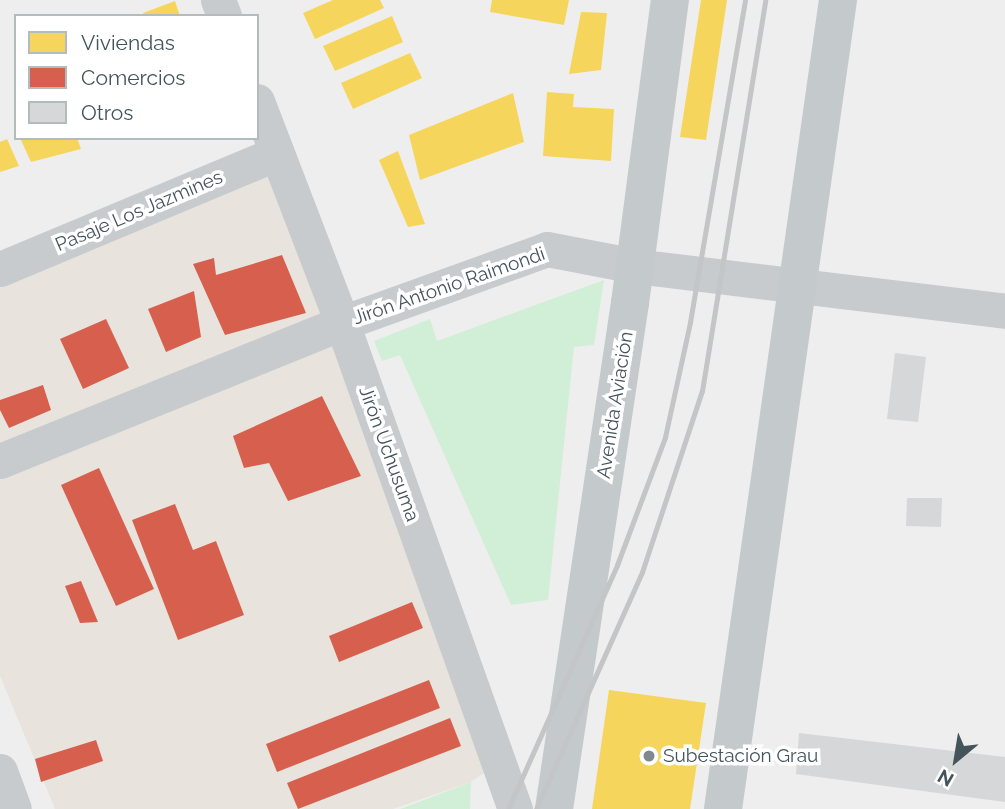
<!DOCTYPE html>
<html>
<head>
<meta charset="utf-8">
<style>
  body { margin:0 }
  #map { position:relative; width:1005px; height:809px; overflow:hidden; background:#efeeee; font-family:Raleway,sans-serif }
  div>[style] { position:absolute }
  .commercial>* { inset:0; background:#e8e4dd }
  .green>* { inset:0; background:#d1efd7 }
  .homes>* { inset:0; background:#f6d55c }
  .shops>* { inset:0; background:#d6604d }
  .building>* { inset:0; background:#d6d7d8 }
  .street>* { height:35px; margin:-17.5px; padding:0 17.5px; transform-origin:17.5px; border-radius:17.5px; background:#c7cbcd }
  .primary>* { height:38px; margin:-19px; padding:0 19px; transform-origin:19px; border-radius:19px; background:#c4c9cb }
  .rail>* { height:5px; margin:-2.5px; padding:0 2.5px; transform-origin:2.5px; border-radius:2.5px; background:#c3c5c7 }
  .dots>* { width:19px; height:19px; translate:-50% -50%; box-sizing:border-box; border:4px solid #fff; border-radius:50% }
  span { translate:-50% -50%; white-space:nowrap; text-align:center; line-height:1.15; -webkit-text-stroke:7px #fff; paint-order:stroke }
  .street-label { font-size:19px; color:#44545b }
  .poi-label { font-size:19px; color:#44545b }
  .left { translate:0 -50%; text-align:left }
  .legend { position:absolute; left:14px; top:14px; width:245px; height:126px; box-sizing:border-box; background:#fff; border:2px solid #b4bbbd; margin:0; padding:9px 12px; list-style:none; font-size:21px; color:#44545b }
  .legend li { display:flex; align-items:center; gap:14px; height:35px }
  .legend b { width:35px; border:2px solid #b4bbbd }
  .north { position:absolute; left:921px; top:725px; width:70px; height:70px; -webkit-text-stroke:5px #fff; paint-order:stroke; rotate:210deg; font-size:19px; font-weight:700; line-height:28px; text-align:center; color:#44545b }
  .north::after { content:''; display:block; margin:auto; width:24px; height:32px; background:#44545b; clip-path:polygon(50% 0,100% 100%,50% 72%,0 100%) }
</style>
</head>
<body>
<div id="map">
  <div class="commercial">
    <div style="clip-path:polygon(273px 175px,487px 771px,471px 782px,393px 809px,55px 809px,0 676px,0 270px)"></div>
  </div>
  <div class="green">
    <div style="clip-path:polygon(604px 280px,594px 345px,574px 347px,548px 600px,511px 605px,400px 355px,382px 361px,374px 341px,430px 319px,437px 341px)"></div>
    <div style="clip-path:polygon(471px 782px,470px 809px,400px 809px)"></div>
  </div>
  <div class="homes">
    <div style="clip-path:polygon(333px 0,380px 0,384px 8px,315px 39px,303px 13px)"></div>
    <div style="clip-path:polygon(492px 0,569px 0,564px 25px,490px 12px)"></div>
    <div style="clip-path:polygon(701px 0,727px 0,706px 140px,680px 137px)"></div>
    <div style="clip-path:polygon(175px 1px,180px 16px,144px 16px,143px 13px)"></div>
    <div style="clip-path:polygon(581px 12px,607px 13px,601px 70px,569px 74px)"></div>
    <div style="clip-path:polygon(392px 16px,403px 42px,335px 71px,323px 46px)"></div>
    <div style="clip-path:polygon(410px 53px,422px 78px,353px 109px,341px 83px)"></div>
    <div style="clip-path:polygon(547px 92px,574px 94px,573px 107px,614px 109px,611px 161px,543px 156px)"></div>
    <div style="clip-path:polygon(513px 93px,524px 142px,420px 180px,409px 135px)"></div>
    <div style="clip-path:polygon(20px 138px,77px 138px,81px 149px,31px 162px)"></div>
    <div style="clip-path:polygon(7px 139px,19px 166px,0 172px,0 142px)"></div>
    <div style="clip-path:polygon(398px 151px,425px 224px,408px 227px,379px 160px)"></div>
    <div style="clip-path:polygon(609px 690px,706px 703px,690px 809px,592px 809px)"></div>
  </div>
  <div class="shops">
    <div style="clip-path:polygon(282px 255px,306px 313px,225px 335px,193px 264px,214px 258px,216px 275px)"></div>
    <div style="clip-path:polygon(194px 291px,201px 337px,166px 352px,148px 309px)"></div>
    <div style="clip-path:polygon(106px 319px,129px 368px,83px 389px,60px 339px)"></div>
    <div style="clip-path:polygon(43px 385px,51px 410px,9px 428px,0 410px,0 400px)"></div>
    <div style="clip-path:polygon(322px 396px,361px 476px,288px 501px,269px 463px,244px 468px,233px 436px)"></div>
    <div style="clip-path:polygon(99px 468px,154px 589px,116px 606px,61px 485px)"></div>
    <div style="clip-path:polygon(175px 504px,193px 550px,216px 541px,244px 615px,178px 640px,132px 520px)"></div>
    <div style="clip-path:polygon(81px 581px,98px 622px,80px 623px,65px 586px)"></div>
    <div style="clip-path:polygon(412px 602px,423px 628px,339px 662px,329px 636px)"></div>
    <div style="clip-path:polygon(429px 680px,440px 708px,277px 772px,266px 744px)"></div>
    <div style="clip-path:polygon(450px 718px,461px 746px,298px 809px,287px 783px)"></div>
    <div style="clip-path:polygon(96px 740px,103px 761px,41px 782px,35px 759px)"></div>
  </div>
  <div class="building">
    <div style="clip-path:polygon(895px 353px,926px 357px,918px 422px,887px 419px)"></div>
    <div style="clip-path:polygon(907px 498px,942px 498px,941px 527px,906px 526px)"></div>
    <div style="clip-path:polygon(799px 733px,1005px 757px,1005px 802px,796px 774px)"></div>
  </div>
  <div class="street">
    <div style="left:218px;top:0;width:17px;rotate:69deg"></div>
    <div style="left:257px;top:101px;width:238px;rotate:69deg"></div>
    <div style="left:342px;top:323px;width:516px;rotate:70.41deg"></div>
    <div style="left:0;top:269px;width:300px;rotate:-22.7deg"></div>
    <div style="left:0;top:461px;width:369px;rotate:-22deg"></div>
    <div style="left:342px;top:323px;width:218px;rotate:-19.8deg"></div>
    <div style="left:547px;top:249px;width:90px;rotate:10.9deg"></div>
    <div style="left:635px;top:266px;width:373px;rotate:6.9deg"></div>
    <div style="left:0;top:771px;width:40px;rotate:69.8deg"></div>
  </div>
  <div class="primary">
    <div style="left:554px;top:809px;width:512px;rotate:-81.46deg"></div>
    <div style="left:630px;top:303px;width:306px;rotate:-82.5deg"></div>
    <div style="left:723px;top:809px;width:817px;rotate:-81.91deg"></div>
  </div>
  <div class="rail">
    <div style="left:508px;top:809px;width:267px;rotate:-65.9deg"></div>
    <div style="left:617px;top:565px;width:137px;rotate:-69.4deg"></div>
    <div style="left:665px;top:437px;width:118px;rotate:-77.7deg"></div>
    <div style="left:690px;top:322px;width:327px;rotate:-80.3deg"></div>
    <div style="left:536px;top:809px;width:260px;rotate:-65.9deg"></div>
    <div style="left:642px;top:572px;width:191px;rotate:-71.7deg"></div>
    <div style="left:702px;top:391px;width:396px;rotate:-80.8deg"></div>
  </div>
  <div class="dots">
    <div style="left:649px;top:756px;background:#808a8e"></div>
  </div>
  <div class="street-label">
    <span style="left:139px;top:211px;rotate:-23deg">Pasaje Los Jazmines</span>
    <span style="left:449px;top:286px;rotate:-19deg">Jirón Antonio Raimondi</span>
    <span style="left:615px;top:405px;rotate:-81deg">Avenida Aviación</span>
    <span style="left:389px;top:454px;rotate:70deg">Jirón Uchusuma</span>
  </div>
  <div class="poi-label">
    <span class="left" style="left:663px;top:756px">Subestación Grau</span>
  </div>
  <ul class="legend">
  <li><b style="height:19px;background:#f6d55c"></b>Viviendas</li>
  <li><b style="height:19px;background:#d6604d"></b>Comercios</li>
  <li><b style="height:19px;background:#d6d7d8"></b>Otros</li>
  </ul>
  <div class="north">N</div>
</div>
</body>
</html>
